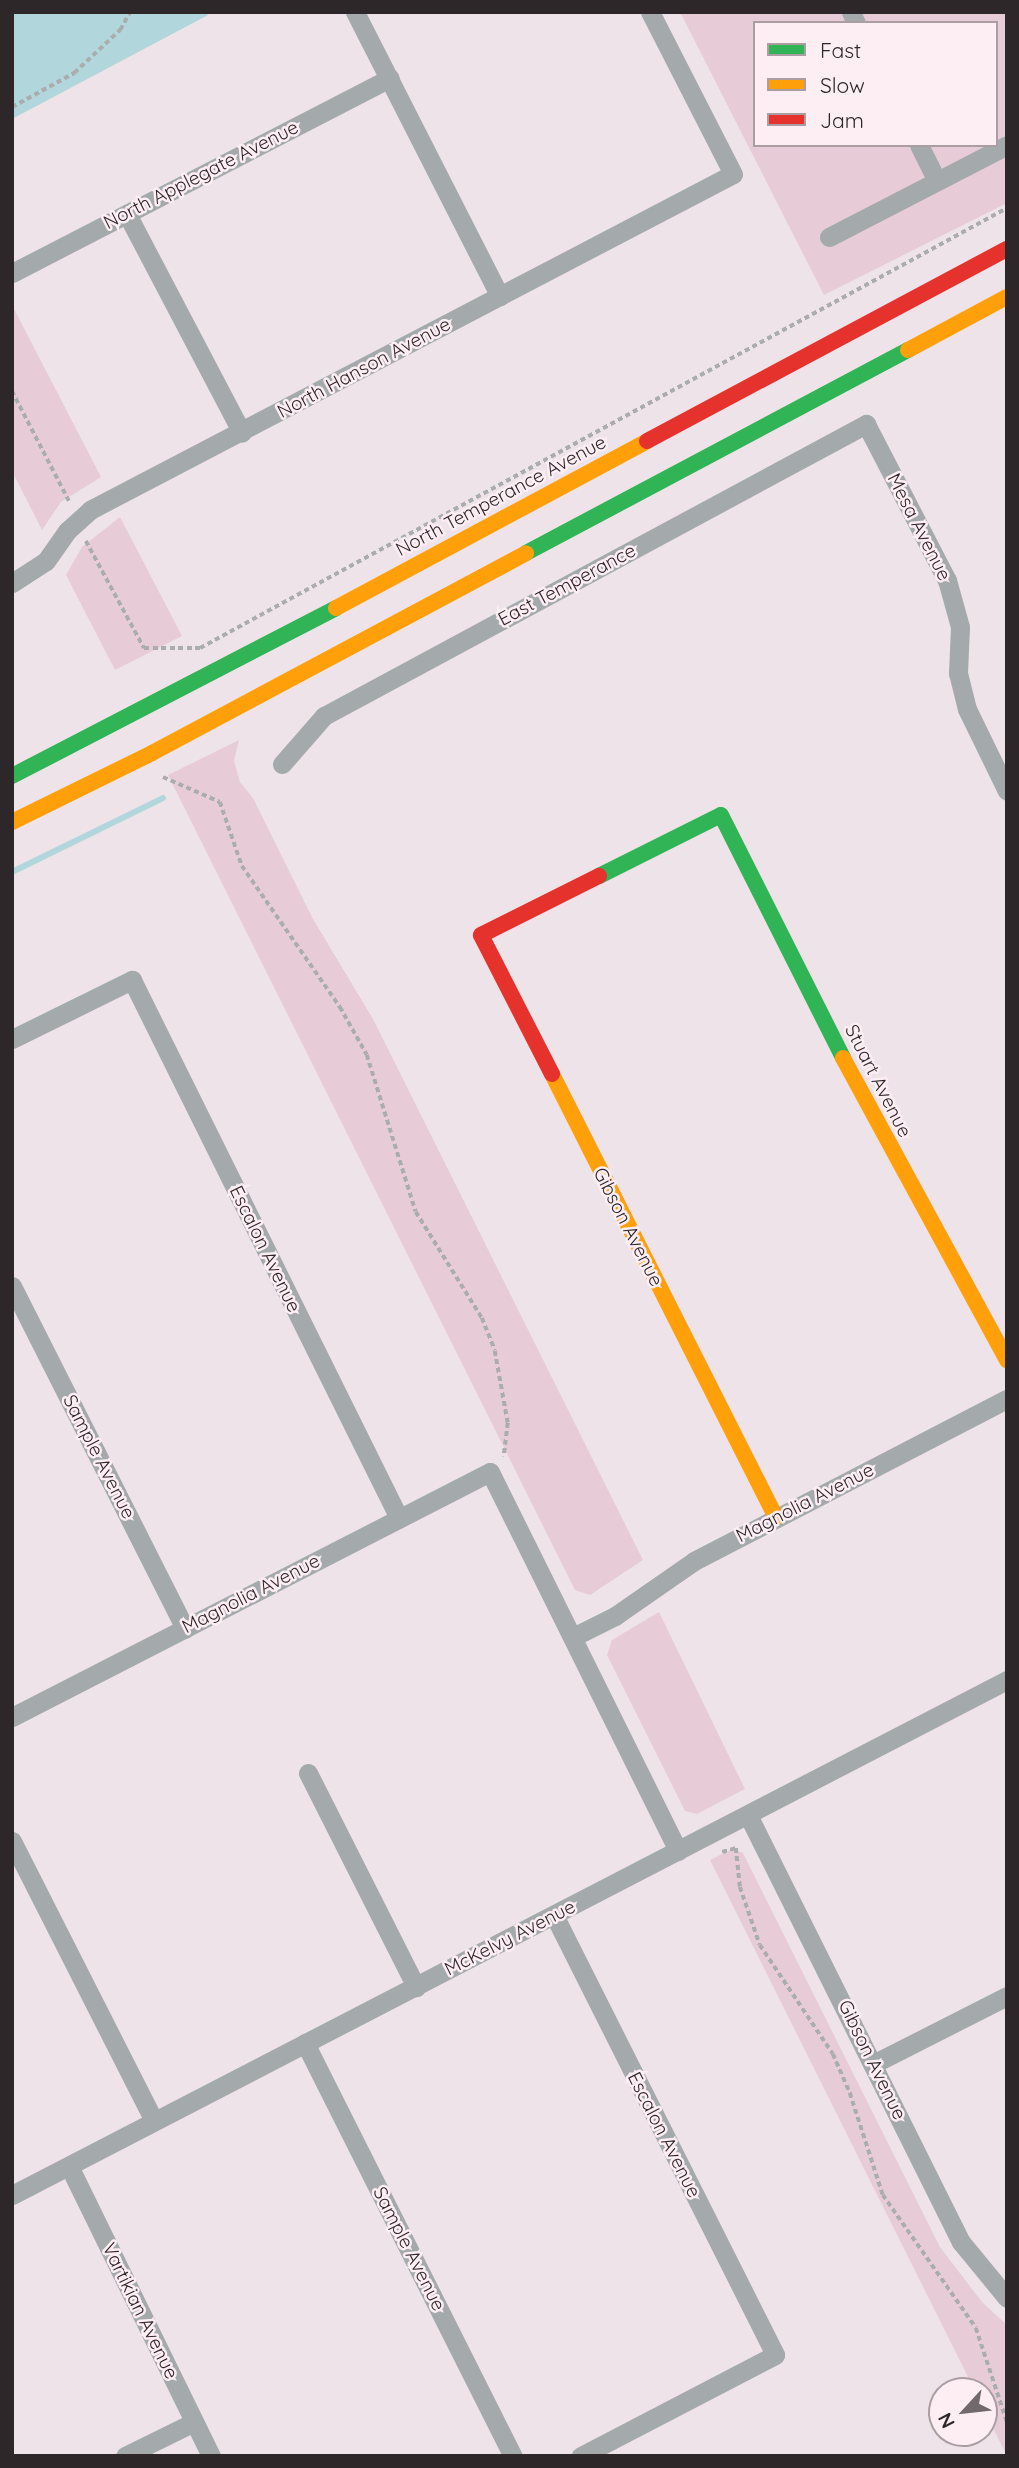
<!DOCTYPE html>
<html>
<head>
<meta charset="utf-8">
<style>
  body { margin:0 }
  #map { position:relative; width:1019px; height:2468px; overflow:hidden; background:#eee3e8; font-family:Quicksand,sans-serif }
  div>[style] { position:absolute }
  .green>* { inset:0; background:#e7ccd7 }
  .water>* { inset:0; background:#b1d6db }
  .stream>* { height:6px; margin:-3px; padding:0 3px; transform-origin:3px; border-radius:3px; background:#b1d6db }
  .path>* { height:3.5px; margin-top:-1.75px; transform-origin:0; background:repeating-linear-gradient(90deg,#abacad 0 5px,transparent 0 8.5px) }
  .street>* { height:19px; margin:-9.5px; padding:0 9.5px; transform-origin:9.5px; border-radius:9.5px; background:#a4aaac }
  .fast>* { height:16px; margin:-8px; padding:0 8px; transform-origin:8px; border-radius:8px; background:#30b455 }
  .slow>* { height:16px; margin:-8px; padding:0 8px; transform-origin:8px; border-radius:8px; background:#ff9f0a }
  .jam>* { height:16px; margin:-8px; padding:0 8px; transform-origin:8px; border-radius:8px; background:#e5322d }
  span { translate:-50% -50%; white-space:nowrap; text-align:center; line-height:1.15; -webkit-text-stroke:5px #fdeef4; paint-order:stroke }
  .street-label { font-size:19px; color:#2e272a }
  .frame { position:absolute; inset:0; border:14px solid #2e272a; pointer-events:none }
  .legend { position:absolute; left:753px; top:21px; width:245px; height:126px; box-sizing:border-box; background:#fdeef4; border:2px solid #aa9ea3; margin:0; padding:9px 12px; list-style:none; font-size:21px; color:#2e272a }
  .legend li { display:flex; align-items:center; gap:14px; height:35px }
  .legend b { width:35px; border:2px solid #aa9ea3 }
  .north { position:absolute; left:928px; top:2377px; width:70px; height:70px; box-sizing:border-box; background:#fdeef4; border:2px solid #aa9ea3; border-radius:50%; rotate:243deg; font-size:19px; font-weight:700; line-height:28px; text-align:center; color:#2e272a }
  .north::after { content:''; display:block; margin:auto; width:24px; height:32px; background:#71696c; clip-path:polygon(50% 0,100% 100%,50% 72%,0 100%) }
</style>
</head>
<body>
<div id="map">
  <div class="green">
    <div style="clip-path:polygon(evenodd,680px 12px,1007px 12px,1007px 203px,824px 295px,680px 12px,755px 23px,996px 23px,996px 145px,755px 145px,755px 23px)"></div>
    <div style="clip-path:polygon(12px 305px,101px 477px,61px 502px,42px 530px,12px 471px)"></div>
    <div style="clip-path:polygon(120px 517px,182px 636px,115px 670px,66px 575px,82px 547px)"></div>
    <div style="clip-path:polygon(239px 740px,234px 761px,240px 782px,253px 798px,313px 919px,373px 1019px,643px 1560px,590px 1595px,575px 1590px,168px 775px)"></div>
    <div style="clip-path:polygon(659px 1612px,745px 1789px,697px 1814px,685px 1811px,607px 1655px,612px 1640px)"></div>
    <div style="clip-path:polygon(732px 1849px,743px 1853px,940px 2247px,982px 2302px,1007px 2325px,1007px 2456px,984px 2410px,984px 2391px,975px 2391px,710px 1860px)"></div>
  </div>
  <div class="water">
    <div style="clip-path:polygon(12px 12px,206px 12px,208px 15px,12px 119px)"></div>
  </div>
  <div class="stream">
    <div style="left:12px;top:872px;width:168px;rotate:-26.1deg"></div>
  </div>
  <div class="path">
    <div style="left:12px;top:107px;width:71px;rotate:-28.7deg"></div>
    <div style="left:74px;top:73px;width:63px;rotate:-43.1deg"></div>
    <div style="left:120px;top:30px;width:21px;rotate:-61deg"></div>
    <div style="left:12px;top:391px;width:124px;rotate:62.6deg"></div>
    <div style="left:86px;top:541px;width:122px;rotate:61.5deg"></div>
    <div style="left:144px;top:648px;width:56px"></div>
    <div style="left:200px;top:648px;width:919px;rotate:-28.6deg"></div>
    <div style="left:163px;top:777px;width:62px;rotate:23.7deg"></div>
    <div style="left:220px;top:802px;width:68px;rotate:71deg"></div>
    <div style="left:242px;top:866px;width:172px;rotate:55.2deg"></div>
    <div style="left:340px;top:1007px;width:55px;rotate:60.6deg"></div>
    <div style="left:367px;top:1055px;width:164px;rotate:72.7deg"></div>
    <div style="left:416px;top:1212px;width:125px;rotate:58.1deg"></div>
    <div style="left:482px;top:1318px;width:35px;rotate:68deg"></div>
    <div style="left:495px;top:1351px;width:73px;rotate:79.8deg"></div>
    <div style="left:508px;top:1423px;width:34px;rotate:97deg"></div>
    <div style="left:722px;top:1852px;width:15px;rotate:-16deg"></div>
    <div style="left:736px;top:1848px;width:39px;rotate:84deg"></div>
    <div style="left:740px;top:1887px;width:61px;rotate:71deg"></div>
    <div style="left:760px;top:1945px;width:131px;rotate:56.2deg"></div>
    <div style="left:833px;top:2054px;width:43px;rotate:66.4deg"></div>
    <div style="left:850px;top:2093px;width:107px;rotate:72.1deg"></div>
    <div style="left:883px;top:2195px;width:162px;rotate:55deg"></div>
    <div style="left:976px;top:2328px;width:99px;rotate:71.7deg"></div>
  </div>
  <div class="street">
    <div style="left:355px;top:12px;width:319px;rotate:63deg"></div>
    <div style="left:851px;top:12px;width:12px;rotate:66deg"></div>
    <div style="left:919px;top:145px;width:40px;rotate:63.4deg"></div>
    <div style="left:127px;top:214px;width:247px;rotate:62.3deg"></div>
    <div style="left:829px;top:237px;width:200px;rotate:-27.3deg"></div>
    <div style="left:12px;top:273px;width:425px;rotate:-27.3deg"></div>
    <div style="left:12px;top:583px;width:40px;rotate:-32.9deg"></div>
    <div style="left:46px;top:561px;width:37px;rotate:-55deg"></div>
    <div style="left:67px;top:531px;width:31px;rotate:-42deg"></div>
    <div style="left:90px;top:510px;width:725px;rotate:-27.59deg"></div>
    <div style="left:733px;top:174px;width:182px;rotate:-117.1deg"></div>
    <div style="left:282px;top:764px;width:64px;rotate:-48.8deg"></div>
    <div style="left:324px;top:716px;width:616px;rotate:-28.31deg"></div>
    <div style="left:866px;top:424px;width:176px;rotate:62.6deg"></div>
    <div style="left:947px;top:580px;width:49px;rotate:74.5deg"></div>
    <div style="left:960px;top:627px;width:46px;rotate:92.5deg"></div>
    <div style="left:958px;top:673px;width:37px;rotate:76deg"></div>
    <div style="left:967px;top:709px;width:91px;rotate:64deg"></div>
    <div style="left:12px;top:1039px;width:134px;rotate:-26.2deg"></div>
    <div style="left:132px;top:980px;width:601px;rotate:63.61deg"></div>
    <div style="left:12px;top:1286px;width:384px;rotate:63.2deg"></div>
    <div style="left:573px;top:1637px;width:47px;rotate:-26.6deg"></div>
    <div style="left:615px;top:1616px;width:96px;rotate:-34.8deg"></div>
    <div style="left:694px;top:1561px;width:352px;rotate:-27.4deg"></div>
    <div style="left:12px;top:1717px;width:537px;rotate:-27.14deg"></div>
    <div style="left:490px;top:1472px;width:423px;rotate:63.6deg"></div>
    <div style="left:308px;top:1773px;width:240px;rotate:63.2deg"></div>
    <div style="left:748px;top:1815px;width:477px;rotate:63.5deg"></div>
    <div style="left:961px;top:2242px;width:72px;rotate:50.6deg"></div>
    <div style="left:12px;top:1841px;width:314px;rotate:63.1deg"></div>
    <div style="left:554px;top:1915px;width:492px;rotate:63.3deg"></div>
    <div style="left:775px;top:2355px;width:219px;rotate:152.5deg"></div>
    <div style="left:305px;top:2043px;width:462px;rotate:63.3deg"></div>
    <div style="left:875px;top:2063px;width:148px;rotate:-26.9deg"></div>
    <div style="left:69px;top:2166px;width:323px;rotate:63.9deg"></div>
    <div style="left:12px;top:2195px;width:1120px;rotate:-27.37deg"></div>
    <div style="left:125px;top:2456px;width:77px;rotate:-26.2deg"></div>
  </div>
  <div class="fast">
    <div style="left:526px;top:553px;width:433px;rotate:-28deg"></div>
    <div style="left:12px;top:776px;width:365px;rotate:-27.4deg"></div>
    <div style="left:599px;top:876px;width:136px;rotate:-26.6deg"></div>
    <div style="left:721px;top:815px;width:272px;rotate:63.3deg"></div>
  </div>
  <div class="slow">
    <div style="left:908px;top:350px;width:112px;rotate:-28.2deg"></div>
    <div style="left:336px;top:608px;width:353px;rotate:-28.2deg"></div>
    <div style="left:12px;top:822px;width:156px;rotate:-26.2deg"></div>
    <div style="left:152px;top:753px;width:424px;rotate:-28.1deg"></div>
    <div style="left:843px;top:1058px;width:344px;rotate:61.5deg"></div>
    <div style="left:552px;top:1074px;width:497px;rotate:63.2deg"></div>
  </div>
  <div class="jam">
    <div style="left:647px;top:441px;width:408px;rotate:-28.1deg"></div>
    <div style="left:552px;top:1074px;width:156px;rotate:-117.1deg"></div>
    <div style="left:481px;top:935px;width:132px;rotate:-26.6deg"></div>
  </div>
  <div class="street-label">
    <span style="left:201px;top:175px;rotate:-27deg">North Applegate Avenue</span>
    <span style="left:364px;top:368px;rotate:-28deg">North Hanson Avenue</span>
    <span style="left:501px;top:496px;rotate:-28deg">North Temperance Avenue</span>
    <span style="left:919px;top:527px;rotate:63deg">Mesa Avenue</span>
    <span style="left:567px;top:585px;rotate:-28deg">East Temperance</span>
    <span style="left:878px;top:1081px;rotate:63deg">Stuart Avenue</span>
    <span style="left:628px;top:1227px;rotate:63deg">Gibson Avenue</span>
    <span style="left:265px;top:1249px;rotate:64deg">Escalon Avenue</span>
    <span style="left:99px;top:1457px;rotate:63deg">Sample Avenue</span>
    <span style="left:805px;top:1503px;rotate:-27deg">Magnolia Avenue</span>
    <span style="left:251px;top:1594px;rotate:-27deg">Magnolia Avenue</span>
    <span style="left:510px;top:1938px;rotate:-27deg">McKelvy Avenue</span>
    <span style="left:872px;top:2060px;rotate:64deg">Gibson Avenue</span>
    <span style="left:664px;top:2135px;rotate:63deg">Escalon Avenue</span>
    <span style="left:409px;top:2249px;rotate:63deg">Sample Avenue</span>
    <span style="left:140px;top:2311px;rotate:64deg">Vartikian Avenue</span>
  </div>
  <div class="frame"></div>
  <ul class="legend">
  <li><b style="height:9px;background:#30b455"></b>Fast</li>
  <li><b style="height:9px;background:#ff9f0a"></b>Slow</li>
  <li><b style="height:9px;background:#e5322d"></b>Jam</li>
  </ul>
  <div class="north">N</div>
</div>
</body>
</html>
